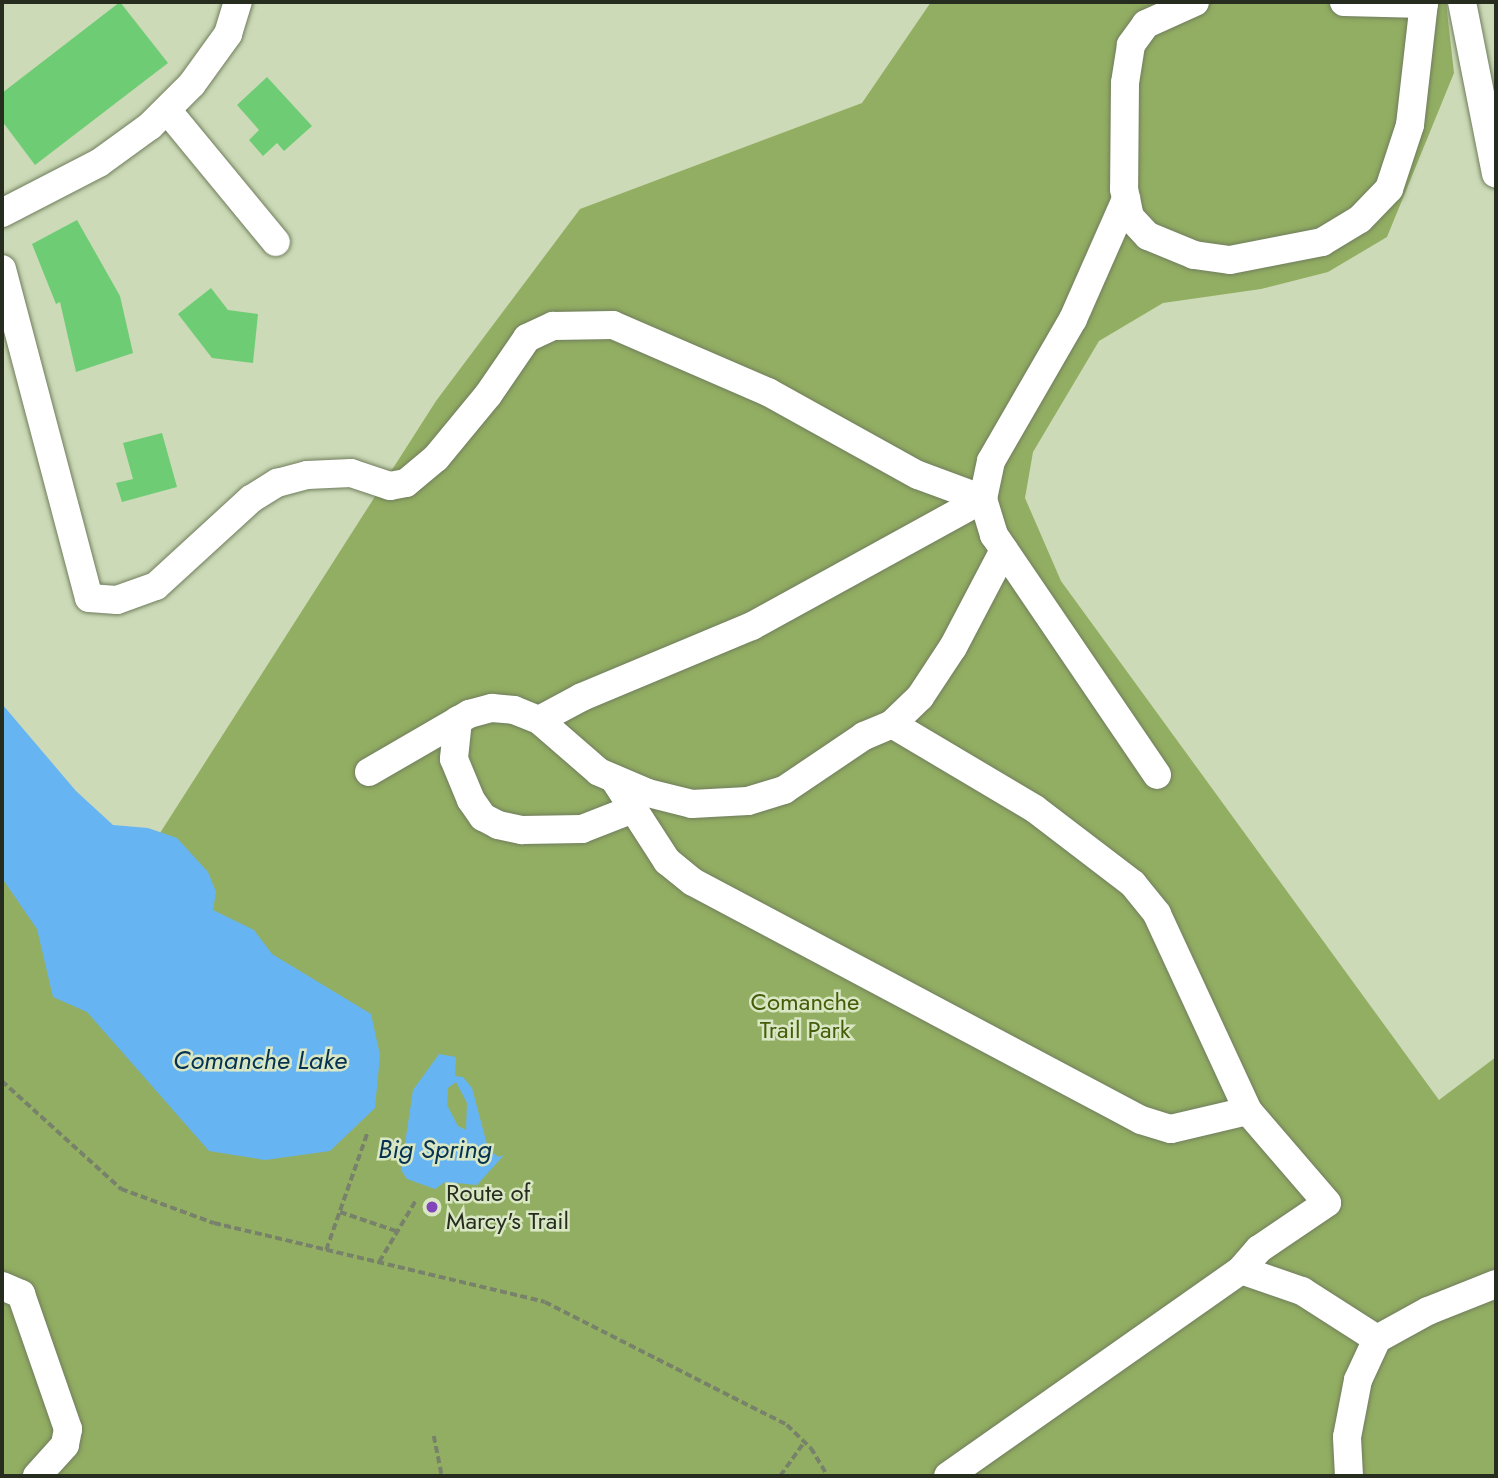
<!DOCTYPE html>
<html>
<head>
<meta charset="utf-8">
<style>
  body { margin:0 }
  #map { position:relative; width:1498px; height:1478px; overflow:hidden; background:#ccdab7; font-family:Jost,sans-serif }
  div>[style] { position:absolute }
  .green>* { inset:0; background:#92ae62 }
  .water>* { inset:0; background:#67b4f3 }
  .building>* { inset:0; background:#6ecc75 }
  .path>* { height:3.5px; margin-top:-1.75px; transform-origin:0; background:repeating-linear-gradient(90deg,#78826a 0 7px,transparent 0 10.5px) }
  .roads { filter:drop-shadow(0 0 2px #707d5d) drop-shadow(0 0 2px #707d5d) }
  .minor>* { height:28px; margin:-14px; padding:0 14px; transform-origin:14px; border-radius:14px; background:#fff }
  .dots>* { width:19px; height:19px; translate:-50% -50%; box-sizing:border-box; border:4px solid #d9e7c4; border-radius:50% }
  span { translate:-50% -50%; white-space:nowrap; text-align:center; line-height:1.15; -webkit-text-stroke:5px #d9e7c4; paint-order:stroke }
  .park-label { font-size:24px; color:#455d08 }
  .poi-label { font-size:24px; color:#262c1e }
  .left { translate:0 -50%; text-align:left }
  .water-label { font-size:26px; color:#063251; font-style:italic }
  .frame { position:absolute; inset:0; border:4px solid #262c1e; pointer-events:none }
</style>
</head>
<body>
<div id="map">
  <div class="green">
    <div style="clip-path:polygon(931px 2px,1446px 2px,1454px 73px,1387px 237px,1328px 272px,1261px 289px,1163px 303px,1099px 341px,1033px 452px,1025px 498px,1061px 581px,1439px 1100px,1496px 1057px,1496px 1476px,2px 1476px,2px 845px,130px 880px,436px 401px,580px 209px,862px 103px)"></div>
  </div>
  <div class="water">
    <div style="clip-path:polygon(2px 704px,76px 791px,113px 825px,148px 828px,177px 838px,208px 872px,216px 892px,213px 910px,254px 930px,272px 954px,371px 1014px,380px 1055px,375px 1108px,330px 1151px,265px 1160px,209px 1151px,87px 1012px,53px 997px,37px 929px,2px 878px)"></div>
    <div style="clip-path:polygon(evenodd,439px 1054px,456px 1057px,455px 1076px,463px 1077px,472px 1088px,488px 1148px,498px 1157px,504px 1155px,477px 1185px,445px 1182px,435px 1189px,407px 1179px,401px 1170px,413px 1090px,439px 1054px,456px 1082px,467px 1103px,466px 1130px,458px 1126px,447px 1105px,448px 1088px,456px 1082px)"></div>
  </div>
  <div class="building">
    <div style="clip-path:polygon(120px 2px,168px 63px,35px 165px,2px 121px,2px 93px)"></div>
    <div style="clip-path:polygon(267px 77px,312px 126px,284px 151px,277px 143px,263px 156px,249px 140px,259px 130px,237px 105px)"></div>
    <div style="clip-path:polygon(77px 220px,120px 296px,133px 353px,76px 372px,60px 302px,56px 304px,32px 244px)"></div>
    <div style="clip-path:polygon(211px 288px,228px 310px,258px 314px,253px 363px,212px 358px,178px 314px)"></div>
    <div style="clip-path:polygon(162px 433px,177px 487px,122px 502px,116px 483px,133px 479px,123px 443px)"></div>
  </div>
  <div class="path">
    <div style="left:2px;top:1081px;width:161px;rotate:42.2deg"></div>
    <div style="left:121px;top:1189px;width:99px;rotate:20.1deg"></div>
    <div style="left:214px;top:1223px;width:340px;rotate:13.4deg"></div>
    <div style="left:545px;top:1302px;width:271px;rotate:26.9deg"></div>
    <div style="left:787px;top:1425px;width:33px;rotate:44deg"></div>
    <div style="left:811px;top:1448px;width:33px;rotate:59deg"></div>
    <div style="left:340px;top:1212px;width:62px;rotate:18.7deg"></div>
    <div style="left:326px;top:1250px;width:126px;rotate:-70.6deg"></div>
    <div style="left:379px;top:1262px;width:72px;rotate:-59.2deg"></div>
    <div style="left:434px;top:1436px;width:41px;rotate:78.7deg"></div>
    <div style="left:780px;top:1476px;width:43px;rotate:-54.5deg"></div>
  </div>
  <div class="roads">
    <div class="minor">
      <div style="left:1195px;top:2px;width:54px;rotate:155.8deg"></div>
      <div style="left:1146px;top:24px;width:26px;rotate:126deg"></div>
      <div style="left:1131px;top:45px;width:38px;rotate:99deg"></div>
      <div style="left:1125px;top:83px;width:106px;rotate:90.5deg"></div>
      <div style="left:1124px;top:189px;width:29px;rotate:78deg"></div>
      <div style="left:1130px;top:217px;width:26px;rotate:47deg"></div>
      <div style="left:1148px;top:236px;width:50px;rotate:22.4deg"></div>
      <div style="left:1194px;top:255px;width:36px;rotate:8deg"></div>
      <div style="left:1230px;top:260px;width:94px;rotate:-11.1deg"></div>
      <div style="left:1322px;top:242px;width:44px;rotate:-31.2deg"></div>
      <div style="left:1360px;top:219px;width:42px;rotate:-46deg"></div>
      <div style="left:1389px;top:189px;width:67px;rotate:-71.8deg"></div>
      <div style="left:1410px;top:125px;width:124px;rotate:-83.5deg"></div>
      <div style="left:1344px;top:2px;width:80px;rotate:1.4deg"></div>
      <div style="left:1462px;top:2px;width:175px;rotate:78.8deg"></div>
      <div style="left:167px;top:110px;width:171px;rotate:50.5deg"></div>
      <div style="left:1126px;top:199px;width:131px;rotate:113.8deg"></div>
      <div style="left:1073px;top:319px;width:164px;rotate:120deg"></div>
      <div style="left:991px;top:461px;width:39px;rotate:102deg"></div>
      <div style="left:983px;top:499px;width:38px;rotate:73deg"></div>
      <div style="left:994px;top:535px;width:290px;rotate:55.8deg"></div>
      <div style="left:2px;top:213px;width:109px;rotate:-27.3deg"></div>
      <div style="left:99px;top:163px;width:63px;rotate:-36deg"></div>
      <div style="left:150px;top:126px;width:59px;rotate:-45deg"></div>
      <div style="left:192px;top:84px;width:62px;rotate:-54.2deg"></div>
      <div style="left:228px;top:34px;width:34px;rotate:-73deg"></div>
      <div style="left:2px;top:269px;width:340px;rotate:75.2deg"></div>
      <div style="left:89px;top:598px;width:28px;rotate:4deg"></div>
      <div style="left:117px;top:600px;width:41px;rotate:-19.7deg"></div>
      <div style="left:156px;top:586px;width:129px;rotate:-42.5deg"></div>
      <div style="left:251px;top:499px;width:31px;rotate:-32deg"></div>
      <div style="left:277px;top:483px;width:31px;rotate:-15deg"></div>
      <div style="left:307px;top:475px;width:44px;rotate:-2.6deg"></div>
      <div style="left:351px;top:473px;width:41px;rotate:18.4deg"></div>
      <div style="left:390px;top:486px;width:16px;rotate:-11deg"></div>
      <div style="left:406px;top:483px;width:39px;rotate:-40deg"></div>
      <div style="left:436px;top:458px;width:82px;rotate:-50.5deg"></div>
      <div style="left:488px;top:395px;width:69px;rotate:-55.6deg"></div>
      <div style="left:527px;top:338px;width:29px;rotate:-25deg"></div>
      <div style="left:553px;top:326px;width:60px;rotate:-1deg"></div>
      <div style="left:613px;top:325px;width:169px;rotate:23.4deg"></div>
      <div style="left:768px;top:392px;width:171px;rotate:29deg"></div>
      <div style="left:918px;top:475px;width:69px;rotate:20.3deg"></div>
      <div style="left:1004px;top:550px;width:110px;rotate:117.7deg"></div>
      <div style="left:953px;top:647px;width:60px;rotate:123.4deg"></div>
      <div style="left:920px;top:697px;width:39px;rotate:136deg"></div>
      <div style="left:892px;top:724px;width:166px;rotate:30.7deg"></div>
      <div style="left:1035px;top:809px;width:123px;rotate:37.4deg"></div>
      <div style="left:1133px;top:884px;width:38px;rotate:51deg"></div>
      <div style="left:1157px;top:914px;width:217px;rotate:65.2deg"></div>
      <div style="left:458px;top:720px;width:39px;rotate:96deg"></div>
      <div style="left:454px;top:759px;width:44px;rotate:67.5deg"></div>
      <div style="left:471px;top:800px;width:21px;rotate:55deg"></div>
      <div style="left:483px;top:817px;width:17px;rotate:28deg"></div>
      <div style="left:498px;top:825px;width:25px;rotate:12deg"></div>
      <div style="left:522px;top:830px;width:60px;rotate:-1deg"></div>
      <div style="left:582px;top:829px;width:55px;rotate:-21.4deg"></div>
      <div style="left:539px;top:720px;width:49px;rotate:-28.1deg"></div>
      <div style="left:582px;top:697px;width:184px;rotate:-22.7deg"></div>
      <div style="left:752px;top:626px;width:264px;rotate:-28.8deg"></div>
      <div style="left:369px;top:772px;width:116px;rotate:-30.1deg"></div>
      <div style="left:469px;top:714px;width:24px;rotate:-15deg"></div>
      <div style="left:492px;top:708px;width:22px;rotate:5deg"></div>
      <div style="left:514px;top:710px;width:27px;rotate:22deg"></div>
      <div style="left:539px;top:720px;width:79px;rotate:40.9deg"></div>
      <div style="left:599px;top:772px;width:53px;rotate:23.2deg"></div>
      <div style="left:648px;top:793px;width:45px;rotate:14deg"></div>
      <div style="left:692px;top:804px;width:56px;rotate:-3.1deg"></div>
      <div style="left:748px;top:801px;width:38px;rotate:-17deg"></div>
      <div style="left:784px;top:790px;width:97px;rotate:-34deg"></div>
      <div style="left:864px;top:736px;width:30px;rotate:-23deg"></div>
      <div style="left:614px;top:779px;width:98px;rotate:57.1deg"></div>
      <div style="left:667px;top:861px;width:33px;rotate:39deg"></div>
      <div style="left:693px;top:882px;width:507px;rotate:27.98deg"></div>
      <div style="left:1141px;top:1120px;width:31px;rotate:17deg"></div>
      <div style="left:1171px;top:1129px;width:79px;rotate:-13.2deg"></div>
      <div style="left:1248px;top:1111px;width:121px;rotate:49.3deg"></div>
      <div style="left:1327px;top:1203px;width:82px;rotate:145.9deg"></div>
      <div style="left:1259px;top:1249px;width:28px;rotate:131deg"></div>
      <div style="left:1241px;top:1270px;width:358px;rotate:144.9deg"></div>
      <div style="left:1241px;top:1270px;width:65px;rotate:19deg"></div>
      <div style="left:1302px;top:1291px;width:89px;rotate:32.6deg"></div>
      <div style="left:2px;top:1286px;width:21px;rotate:23deg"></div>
      <div style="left:21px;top:1294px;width:143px;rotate:70.8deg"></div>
      <div style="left:68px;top:1429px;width:16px;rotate:101deg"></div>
      <div style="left:65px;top:1445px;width:42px;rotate:132.1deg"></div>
      <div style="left:1349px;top:1476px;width:39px;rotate:-93deg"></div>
      <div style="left:1347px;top:1437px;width:58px;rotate:-79.1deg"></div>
      <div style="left:1358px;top:1380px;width:45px;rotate:-65.1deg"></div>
      <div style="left:1377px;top:1339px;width:58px;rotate:-28.8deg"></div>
      <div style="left:1428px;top:1311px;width:73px;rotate:-21.7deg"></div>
    </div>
  </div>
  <div class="dots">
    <div style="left:432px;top:1207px;background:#8345ba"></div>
  </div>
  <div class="park-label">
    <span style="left:805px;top:1016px">Comanche<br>Trail Park</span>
  </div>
  <div class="poi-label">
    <span class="left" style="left:446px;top:1207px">Route of<br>Marcy's Trail</span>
  </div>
  <div class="water-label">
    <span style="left:260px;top:1061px">Comanche Lake</span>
    <span style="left:435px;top:1150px">Big Spring</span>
  </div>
  <div class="frame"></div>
</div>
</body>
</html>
